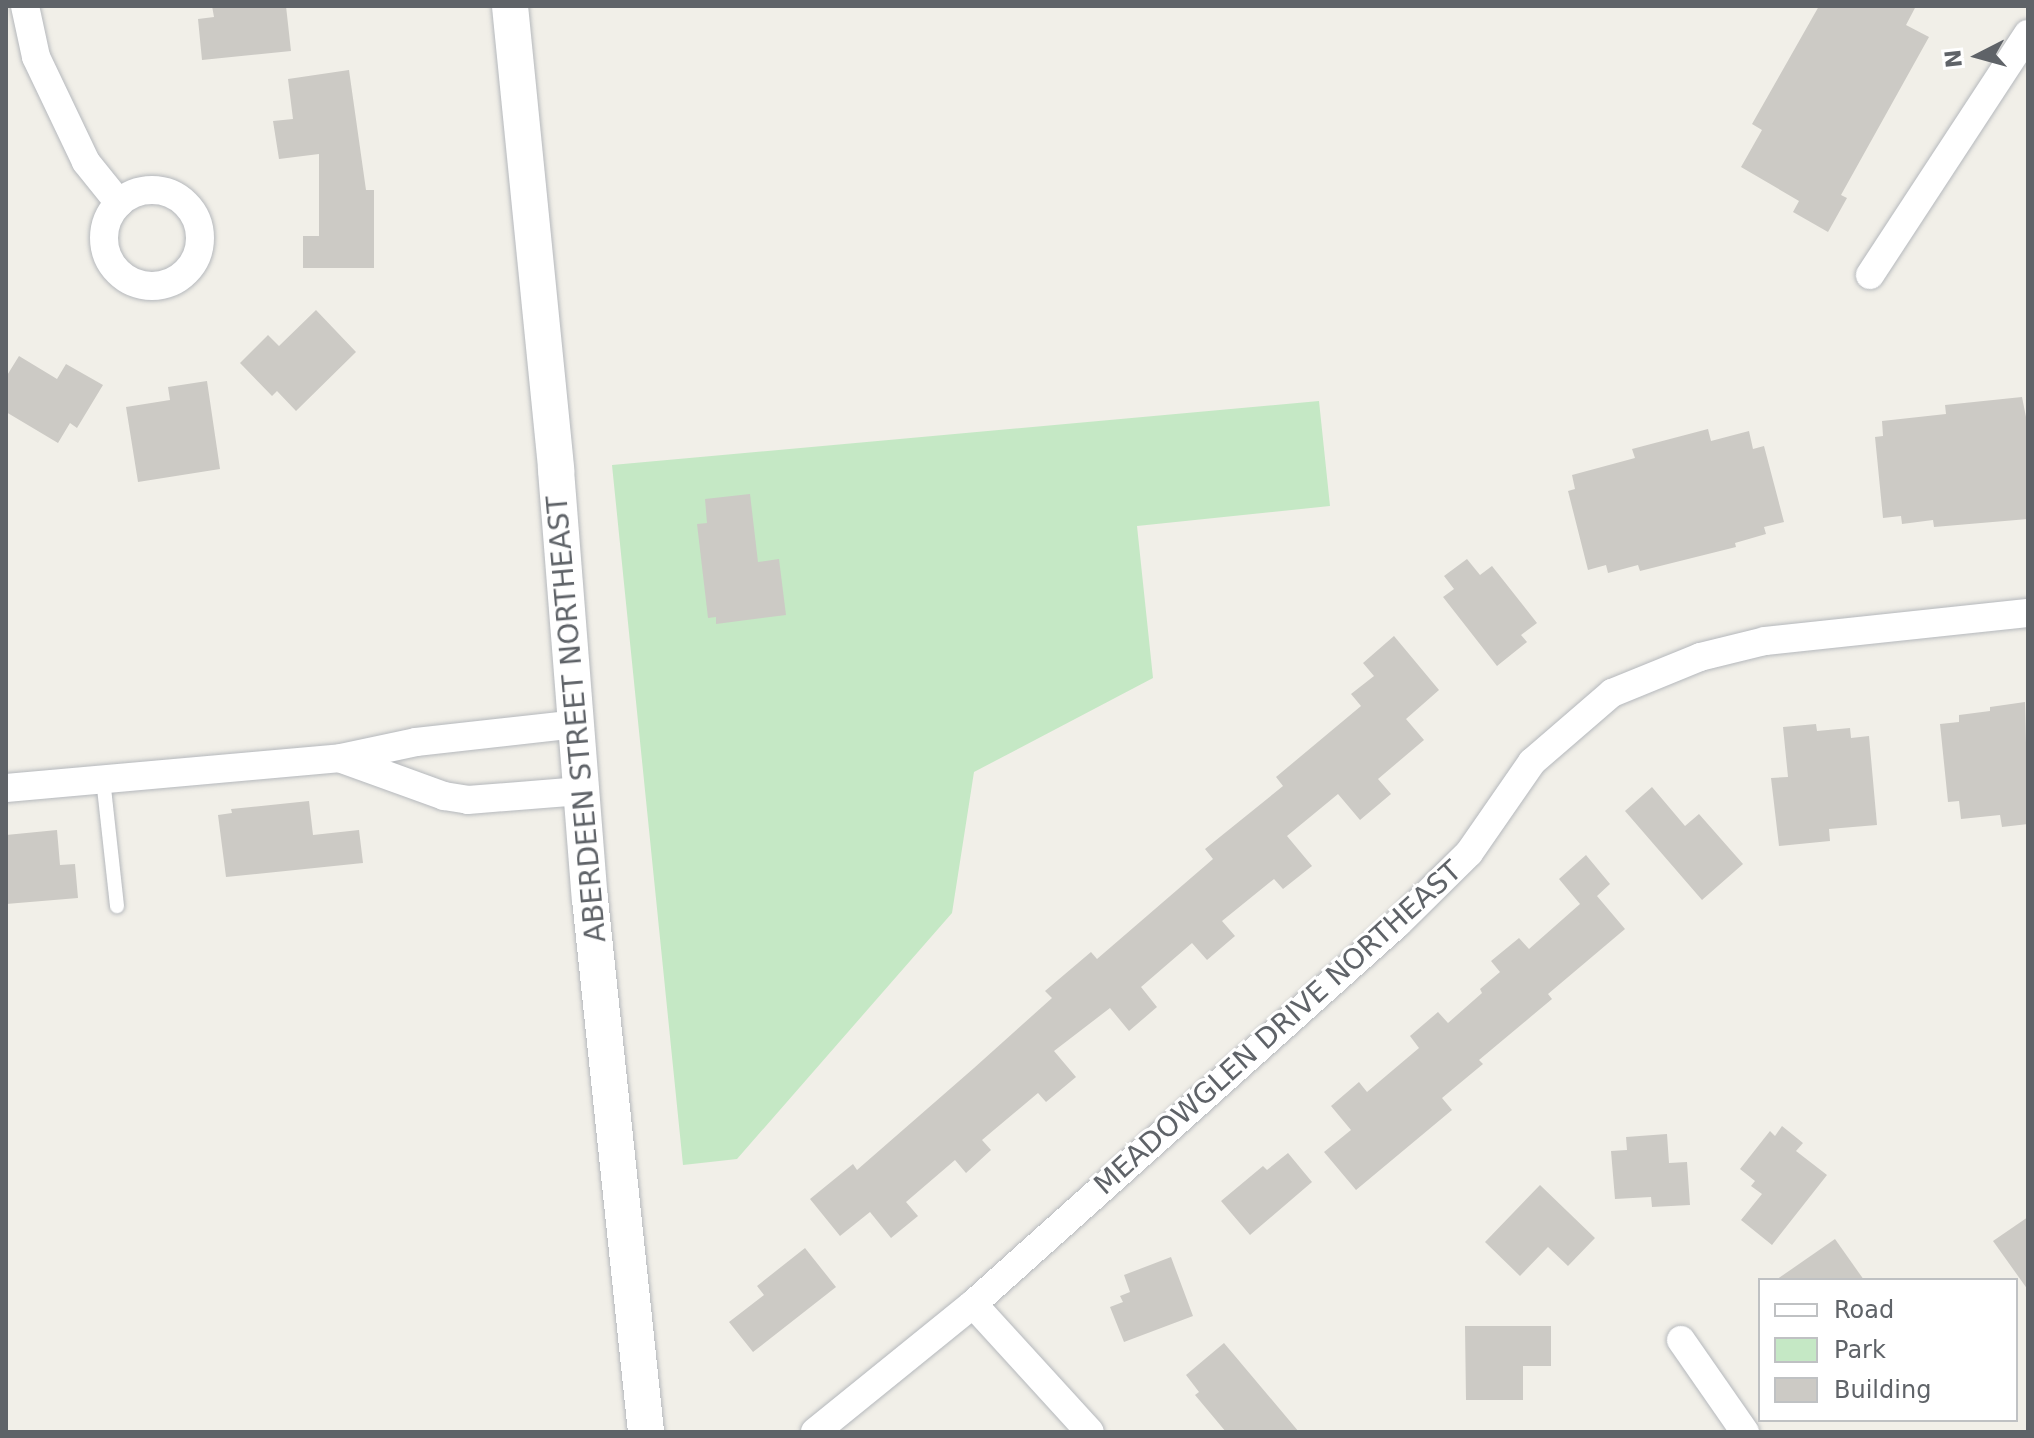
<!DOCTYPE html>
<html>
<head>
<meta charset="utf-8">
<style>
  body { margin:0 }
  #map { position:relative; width:2034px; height:1438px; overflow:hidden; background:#f1efe8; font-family:"DejaVu Sans",sans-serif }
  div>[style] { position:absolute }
  .green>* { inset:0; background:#c5e8c5 }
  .building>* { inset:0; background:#cccac5 }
  .roads { filter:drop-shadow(0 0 2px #b5b8bc) drop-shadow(0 0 2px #b5b8bc) }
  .service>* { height:14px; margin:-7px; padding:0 7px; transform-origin:7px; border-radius:7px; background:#fff }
  .minor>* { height:28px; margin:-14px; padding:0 14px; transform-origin:14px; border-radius:14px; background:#fff }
  .minor>.ring { margin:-14px; padding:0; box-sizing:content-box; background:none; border:28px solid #fff; border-radius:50% }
  .tertiary>* { height:36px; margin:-18px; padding:0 18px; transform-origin:18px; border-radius:18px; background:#fff }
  span { translate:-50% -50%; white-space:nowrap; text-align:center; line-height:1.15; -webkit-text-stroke:6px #fff; paint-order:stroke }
  .street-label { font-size:28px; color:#5f6368 }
  .frame { position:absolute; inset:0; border:8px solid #5f6368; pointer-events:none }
  .legend { position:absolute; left:1758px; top:1278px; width:260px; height:144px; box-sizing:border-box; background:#fff; border:2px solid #bfc1c3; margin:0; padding:10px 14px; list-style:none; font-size:24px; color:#5f6368 }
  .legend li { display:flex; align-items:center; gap:16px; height:40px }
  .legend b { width:40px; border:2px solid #bfc1c3 }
  .north { position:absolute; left:1938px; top:16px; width:80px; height:80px; -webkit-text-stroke:6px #fff; paint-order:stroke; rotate:264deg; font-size:22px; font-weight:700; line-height:32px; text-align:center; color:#5f6368 }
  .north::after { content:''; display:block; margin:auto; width:28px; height:36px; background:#5f6368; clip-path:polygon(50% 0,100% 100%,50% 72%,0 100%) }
</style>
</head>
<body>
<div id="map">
  <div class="green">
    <div style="clip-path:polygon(1319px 401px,1330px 506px,1137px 526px,1153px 678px,974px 772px,952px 913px,737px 1159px,683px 1165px,612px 465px)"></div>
  </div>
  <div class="building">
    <div style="clip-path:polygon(212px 6px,286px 6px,291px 51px,202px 60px,198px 19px,214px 17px)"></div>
    <div style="clip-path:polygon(1819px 6px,1916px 6px,1906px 25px,1929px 37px,1841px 195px,1847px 198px,1828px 232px,1793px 212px,1799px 201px,1741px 167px,1762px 130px,1752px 124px)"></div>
    <div style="clip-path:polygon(349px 70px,366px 190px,374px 190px,374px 268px,303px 268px,303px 236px,319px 236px,319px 154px,279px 159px,273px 121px,293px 119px,288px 79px)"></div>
    <div style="clip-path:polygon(316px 310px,356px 352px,296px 411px,277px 391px,272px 396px,240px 363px,268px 335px,279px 346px)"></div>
    <div style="clip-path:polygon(19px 356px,57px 379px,66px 364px,103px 385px,77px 428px,70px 423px,58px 443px,6px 412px,6px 377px)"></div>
    <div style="clip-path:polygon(207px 381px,220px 469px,138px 482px,126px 407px,170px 400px,168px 387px)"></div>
    <div style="clip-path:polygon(2022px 397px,2028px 427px,2028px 519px,1934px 527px,1933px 520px,1902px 524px,1901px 516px,1883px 518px,1875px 437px,1883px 436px,1882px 421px,1946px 414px,1945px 405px)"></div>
    <div style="clip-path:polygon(1708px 429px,1711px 441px,1749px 431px,1753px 449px,1764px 446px,1784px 522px,1764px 527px,1766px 534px,1735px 543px,1736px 547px,1640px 571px,1638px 565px,1608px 573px,1606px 565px,1588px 570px,1568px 491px,1575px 489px,1572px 475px,1635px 458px,1632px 449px)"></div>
    <div style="clip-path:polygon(750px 494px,758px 562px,779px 559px,786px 615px,716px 624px,716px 617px,708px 618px,697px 524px,707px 523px,705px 499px)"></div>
    <div style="clip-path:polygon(1467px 559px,1480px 575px,1492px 566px,1537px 623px,1521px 635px,1527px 642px,1497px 666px,1443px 597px,1454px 589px,1444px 576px)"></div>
    <div style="clip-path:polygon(1394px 636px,1439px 690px,1406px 719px,1424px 740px,1378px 779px,1391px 794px,1360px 820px,1338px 794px,1287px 836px,1312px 866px,1283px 889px,1274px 879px,1222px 921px,1235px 936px,1207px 960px,1192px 943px,1141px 987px,1157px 1007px,1129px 1031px,1110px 1008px,1054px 1051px,1076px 1077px,1046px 1102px,1038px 1093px,982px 1140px,991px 1150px,966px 1173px,955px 1160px,906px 1202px,918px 1216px,891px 1238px,870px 1212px,840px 1236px,810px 1199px,853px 1164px,857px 1170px,974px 1068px,1052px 998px,1045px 991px,1091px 952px,1097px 959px,1213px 859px,1205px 849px,1283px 786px,1276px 777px,1361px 706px,1351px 694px,1374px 676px,1363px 663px)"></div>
    <div style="clip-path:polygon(2025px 702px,2028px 824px,2002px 827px,2000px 815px,1961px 819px,1959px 801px,1948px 802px,1940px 724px,1959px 722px,1959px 715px,1990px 711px,1990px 707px)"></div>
    <div style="clip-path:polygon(1816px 724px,1817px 731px,1850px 728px,1851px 738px,1869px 736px,1877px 825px,1829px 829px,1830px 841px,1779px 846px,1771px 778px,1788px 777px,1783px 727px)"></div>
    <div style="clip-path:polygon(1652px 787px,1685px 826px,1699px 814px,1743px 864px,1702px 900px,1625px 811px)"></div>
    <div style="clip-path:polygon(309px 801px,313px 835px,359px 830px,363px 863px,226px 877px,218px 815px,232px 813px,231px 809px)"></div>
    <div style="clip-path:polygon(57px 830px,60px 865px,75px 864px,78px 898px,6px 904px,6px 835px)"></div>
    <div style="clip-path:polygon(1586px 855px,1610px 884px,1597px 896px,1625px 929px,1548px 994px,1552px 999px,1479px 1060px,1483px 1064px,1442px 1098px,1452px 1110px,1356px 1190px,1324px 1152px,1351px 1130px,1331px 1106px,1359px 1082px,1367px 1092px,1419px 1048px,1410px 1036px,1438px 1012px,1448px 1023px,1482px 993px,1480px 989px,1500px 972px,1491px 961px,1519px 938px,1529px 949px,1580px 904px,1559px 879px)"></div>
    <div style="clip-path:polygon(1782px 1126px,1803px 1143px,1796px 1151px,1827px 1175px,1772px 1245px,1741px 1220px,1762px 1194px,1751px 1186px,1755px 1181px,1740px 1169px,1770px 1131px,1775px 1136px)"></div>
    <div style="clip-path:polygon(1667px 1134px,1669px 1163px,1687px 1162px,1690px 1205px,1652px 1207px,1651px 1197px,1615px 1199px,1611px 1151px,1627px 1150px,1626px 1137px)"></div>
    <div style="clip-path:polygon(1288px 1153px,1312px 1182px,1250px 1235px,1221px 1201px,1263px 1166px,1267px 1170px)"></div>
    <div style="clip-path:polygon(1540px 1185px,1595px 1238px,1568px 1266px,1548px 1247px,1520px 1276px,1485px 1242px)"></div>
    <div style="clip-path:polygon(2028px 1217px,2028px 1290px,1993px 1241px)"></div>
    <div style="clip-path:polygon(1835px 1239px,1864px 1280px,1776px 1280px)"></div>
    <div style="clip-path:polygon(805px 1248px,836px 1287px,753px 1352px,729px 1322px,764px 1295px,757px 1286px)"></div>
    <div style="clip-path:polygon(1171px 1257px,1193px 1316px,1124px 1342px,1110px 1307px,1123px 1302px,1120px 1296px,1130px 1292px,1124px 1275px)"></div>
    <div style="clip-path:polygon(1465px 1326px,1551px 1326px,1551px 1366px,1523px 1366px,1523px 1400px,1466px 1400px)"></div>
    <div style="clip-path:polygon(1224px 1343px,1299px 1432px,1226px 1432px,1195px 1395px,1199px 1392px,1186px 1375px)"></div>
  </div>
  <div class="roads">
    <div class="service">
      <div style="left:103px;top:779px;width:128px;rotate:83.7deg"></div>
    </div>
    <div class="minor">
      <div style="left:25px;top:6px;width:52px;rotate:77.8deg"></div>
      <div style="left:36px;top:57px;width:116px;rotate:64.5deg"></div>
      <div style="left:86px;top:162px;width:53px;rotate:51.2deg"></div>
      <div class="ring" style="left:104px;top:190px;width:68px;height:68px"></div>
      <div style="left:1870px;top:275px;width:288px;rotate:-56.8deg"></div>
      <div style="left:342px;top:759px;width:109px;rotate:19.9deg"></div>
      <div style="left:444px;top:796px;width:24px;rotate:9deg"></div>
      <div style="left:468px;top:800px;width:113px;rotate:-4.6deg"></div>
      <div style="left:6px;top:788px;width:336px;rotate:-5.1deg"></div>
      <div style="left:341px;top:758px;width:77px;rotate:-12deg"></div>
      <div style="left:416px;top:742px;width:161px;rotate:-6.4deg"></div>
      <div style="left:973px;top:1304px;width:173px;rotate:47.6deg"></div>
      <div style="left:1681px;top:1340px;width:112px;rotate:55.2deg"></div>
      <div style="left:815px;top:1432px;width:203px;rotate:-39deg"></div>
      <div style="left:973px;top:1304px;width:569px;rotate:-41.87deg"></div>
      <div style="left:1397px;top:924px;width:101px;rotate:-44.6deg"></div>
      <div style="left:1469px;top:853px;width:111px;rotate:-55.3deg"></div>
      <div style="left:1532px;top:762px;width:106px;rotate:-40.8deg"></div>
      <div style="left:1612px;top:693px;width:95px;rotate:-22.2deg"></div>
      <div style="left:1700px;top:657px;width:67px;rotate:-13.8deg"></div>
      <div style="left:1765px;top:641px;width:264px;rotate:-6.1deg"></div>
    </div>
    <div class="tertiary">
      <div style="left:510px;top:6px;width:466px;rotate:84.3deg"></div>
      <div style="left:556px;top:470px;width:430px;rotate:85.5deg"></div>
      <div style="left:590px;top:899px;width:536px;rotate:84deg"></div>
    </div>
  </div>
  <div class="street-label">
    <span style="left:577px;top:719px;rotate:-95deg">ABERDEEN STREET NORTHEAST</span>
    <span style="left:1278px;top:1028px;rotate:-42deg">MEADOWGLEN DRIVE NORTHEAST</span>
  </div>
  <div class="frame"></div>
  <ul class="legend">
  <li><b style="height:10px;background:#fff"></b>Road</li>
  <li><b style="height:22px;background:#c5e8c5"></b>Park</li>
  <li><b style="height:22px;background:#cccac5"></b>Building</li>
  </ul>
  <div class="north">N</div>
</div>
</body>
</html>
